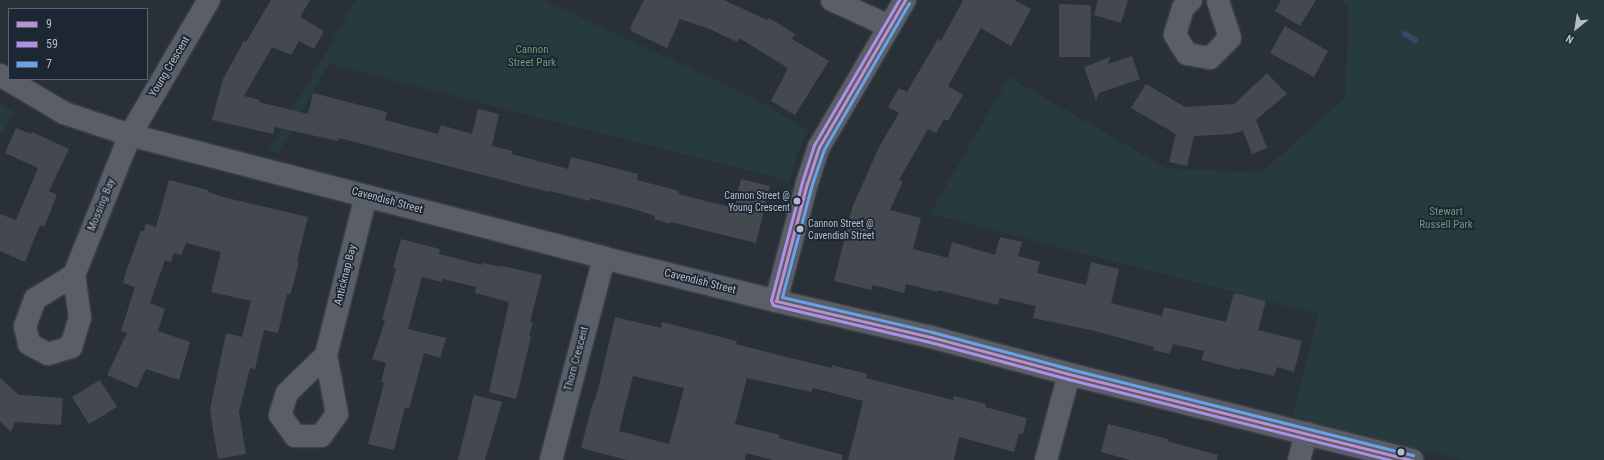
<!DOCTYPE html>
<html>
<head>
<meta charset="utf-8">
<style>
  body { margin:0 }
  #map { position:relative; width:1604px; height:460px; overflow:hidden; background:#2a3038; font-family:"Roboto Condensed",sans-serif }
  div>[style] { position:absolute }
  .green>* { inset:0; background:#273a3e }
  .stream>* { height:6px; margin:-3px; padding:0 3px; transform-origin:3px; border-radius:3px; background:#384963 }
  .building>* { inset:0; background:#444950 }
  .roads { filter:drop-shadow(0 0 1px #484c53) drop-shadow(0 0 1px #484c53) }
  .minor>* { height:22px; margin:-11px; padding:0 11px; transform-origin:11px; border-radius:11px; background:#5a5e66 }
  .bus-1>* { height:3px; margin:-1.5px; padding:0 1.5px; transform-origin:1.5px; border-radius:1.5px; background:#ba90d3 }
  .bus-2>* { height:3px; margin:-1.5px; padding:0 1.5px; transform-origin:1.5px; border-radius:1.5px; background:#b08fe8 }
  .bus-3>* { height:3px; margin:-1.5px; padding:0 1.5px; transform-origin:1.5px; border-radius:1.5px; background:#67a2eb }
  .dots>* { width:11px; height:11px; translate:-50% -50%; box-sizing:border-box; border:2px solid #1d2633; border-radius:50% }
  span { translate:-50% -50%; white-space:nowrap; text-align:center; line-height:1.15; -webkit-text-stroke:3.5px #1d2633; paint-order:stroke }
  .bus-label { font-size:10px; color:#b4bcc9 }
  .right { translate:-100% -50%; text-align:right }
  .left { translate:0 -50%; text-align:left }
  .park-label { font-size:11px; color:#6b9a76 }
  .street-label { font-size:11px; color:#b4bcc9 }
  .legend { position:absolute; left:8px; top:8px; width:140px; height:72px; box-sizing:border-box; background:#1d2633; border:1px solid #59626f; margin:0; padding:5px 7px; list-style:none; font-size:12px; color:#b4bcc9 }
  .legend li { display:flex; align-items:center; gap:8px; height:20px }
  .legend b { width:20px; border:1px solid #59626f }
  .north { position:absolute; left:1556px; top:8px; width:40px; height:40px; -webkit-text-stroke:3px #1d2633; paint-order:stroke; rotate:210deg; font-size:11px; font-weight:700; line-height:16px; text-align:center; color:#b4bcc9 }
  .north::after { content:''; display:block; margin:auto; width:14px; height:18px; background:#b4bcc9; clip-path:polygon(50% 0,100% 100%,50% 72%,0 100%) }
</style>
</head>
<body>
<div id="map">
  <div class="green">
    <div style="clip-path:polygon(356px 0,543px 0,758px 100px,809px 131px,797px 154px,789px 181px,329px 64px,278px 153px,269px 151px)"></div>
    <div style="clip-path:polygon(1339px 0,1604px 0,1604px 460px,1464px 460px,1292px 417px,1319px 314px,930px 214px,1009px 77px,1166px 168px,1261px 173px,1346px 97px,1348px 5px)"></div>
    <div style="clip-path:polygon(0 104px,14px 112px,0 136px)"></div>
  </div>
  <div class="stream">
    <div style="left:1405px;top:34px;width:12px;rotate:31deg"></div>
  </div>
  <div class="building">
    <div style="clip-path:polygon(271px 0,310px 0,300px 17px,324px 31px,314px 49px,299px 41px,291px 55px,272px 47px,244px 96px,260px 100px,259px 102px,308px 114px,313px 93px,387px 112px,385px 120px,438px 134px,441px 125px,472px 134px,478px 109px,499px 114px,492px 146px,513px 151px,512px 154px,568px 169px,571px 157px,638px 174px,637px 180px,679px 191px,678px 194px,734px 208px,741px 179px,770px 186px,756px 243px,671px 222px,670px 224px,654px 219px,655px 216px,637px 210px,590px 198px,590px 201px,550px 191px,549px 192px,339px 138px,338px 141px,275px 127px,273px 134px,212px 120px,223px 79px,244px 41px,246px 42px)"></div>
    <div style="clip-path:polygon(644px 0,724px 0,767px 20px,769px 18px,795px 34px,792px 39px,829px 61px,795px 115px,771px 101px,788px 68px,739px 38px,737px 42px,710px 29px,680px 19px,667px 48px,631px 31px,632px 29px,630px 28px)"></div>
    <div style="clip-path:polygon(963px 0,1014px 0,1031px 9px,1011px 46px,981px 28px,948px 86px,963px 95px,948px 121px,944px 119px,936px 133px,928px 129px,899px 180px,903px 181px,890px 210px,921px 218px,913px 249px,948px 258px,952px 242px,995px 255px,1000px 237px,1022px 242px,1018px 256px,1040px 262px,1037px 273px,1086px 285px,1091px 262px,1119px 269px,1111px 303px,1162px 316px,1164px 307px,1226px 322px,1234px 293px,1266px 301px,1258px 330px,1302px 341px,1294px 372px,1277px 367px,1274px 376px,1240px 368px,1240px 370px,1202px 360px,1204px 351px,1173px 344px,1170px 354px,1153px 350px,1154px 347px,1095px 331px,1033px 318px,1036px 306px,1000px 298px,998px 305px,938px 290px,938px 292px,906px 284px,904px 293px,873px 285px,871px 290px,834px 281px,852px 208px,879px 147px,899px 113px,888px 107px,899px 88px,907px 92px,938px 39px,941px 41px)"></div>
    <div style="clip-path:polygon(1098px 0,1128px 0,1121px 23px,1094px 15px)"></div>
    <div style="clip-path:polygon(1281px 0,1316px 0,1300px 26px,1275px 11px)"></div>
    <div style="clip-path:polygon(1059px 4px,1091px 5px,1090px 57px,1059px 57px)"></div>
    <div style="clip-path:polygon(1285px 26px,1328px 51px,1314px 77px,1270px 53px)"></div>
    <div style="clip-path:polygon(1132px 56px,1140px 79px,1099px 93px,1096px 101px,1084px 67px,1110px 57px,1108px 64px)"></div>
    <div style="clip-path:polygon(1267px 73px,1287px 94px,1256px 120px,1267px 148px,1252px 154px,1243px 131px,1230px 134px,1194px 136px,1187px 166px,1169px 162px,1176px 134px,1131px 108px,1146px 84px,1185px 107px,1234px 104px)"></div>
    <div style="clip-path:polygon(16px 128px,31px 134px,32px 132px,69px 149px,49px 191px,57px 195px,44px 227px,40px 225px,25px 262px,0 251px,0 214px,16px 220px,38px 168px,5px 153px)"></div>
    <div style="clip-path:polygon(169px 180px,208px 190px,208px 192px,227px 198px,308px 217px,297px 261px,299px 261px,294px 282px,290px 295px,287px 294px,278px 333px,264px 330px,255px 369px,250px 368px,239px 412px,246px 454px,218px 459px,212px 424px,210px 409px,226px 333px,242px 337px,251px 301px,211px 292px,221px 252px,186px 243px,181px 255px,174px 253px,171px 262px,165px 260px,150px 303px,165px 309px,158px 331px,190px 342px,179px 380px,146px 369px,137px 388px,107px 375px,127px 333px,121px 331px,135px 287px,123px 283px,126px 272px,141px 231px,144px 231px,146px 223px,156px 227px)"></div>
    <div style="clip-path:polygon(401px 239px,440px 249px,439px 254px,482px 265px,482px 263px,502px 267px,503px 266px,542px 275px,530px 322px,533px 322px,529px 336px,531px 337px,516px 399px,489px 392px,509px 302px,475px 293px,476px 287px,443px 279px,442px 282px,422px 277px,408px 329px,446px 338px,440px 358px,424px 353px,409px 409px,405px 407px,394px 450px,368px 444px,384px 383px,381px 382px,386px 363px,372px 359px,385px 321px,382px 320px,396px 269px,393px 268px)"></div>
    <div style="clip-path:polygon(evenodd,615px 317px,661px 328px,662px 322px,737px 341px,736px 344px,782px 356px,832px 368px,832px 365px,867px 374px,866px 378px,953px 400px,954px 396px,986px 404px,985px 407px,1027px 418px,1023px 434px,1019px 434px,1014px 452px,959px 437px,954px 460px,848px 460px,863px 401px,813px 388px,811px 392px,747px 378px,735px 424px,780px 435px,779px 438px,843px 455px,842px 460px,773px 460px,746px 453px,745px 460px,627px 460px,581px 448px,591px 409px,598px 390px,615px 317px,633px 376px,684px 388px,669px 444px,619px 431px,633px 376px)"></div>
    <div style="clip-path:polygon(0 378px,19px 395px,63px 398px,61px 425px,15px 422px,11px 432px,0 421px)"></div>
    <div style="clip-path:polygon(100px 380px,117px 407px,89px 424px,72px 397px)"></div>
    <div style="clip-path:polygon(474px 395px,502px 402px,485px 460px,458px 460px)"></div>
    <div style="clip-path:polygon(1108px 424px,1168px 439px,1167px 441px,1218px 455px,1217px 460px,1130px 460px,1101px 452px)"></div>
  </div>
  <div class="roads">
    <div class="minor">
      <div style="left:832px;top:0;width:63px;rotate:24.5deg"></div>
      <div style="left:1191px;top:0;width:11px;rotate:135deg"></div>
      <div style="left:1183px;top:8px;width:28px;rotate:107deg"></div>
      <div style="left:1175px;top:35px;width:22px;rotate:58deg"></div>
      <div style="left:1187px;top:54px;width:23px;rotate:10deg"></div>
      <div style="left:1210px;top:58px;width:28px;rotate:-45deg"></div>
      <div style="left:1230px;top:38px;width:40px;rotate:-108deg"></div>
      <div style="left:0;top:75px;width:74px;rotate:30.7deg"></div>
      <div style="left:64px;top:113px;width:70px;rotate:18.4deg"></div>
      <div style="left:130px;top:135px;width:490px;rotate:14.5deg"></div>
      <div style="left:604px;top:258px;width:177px;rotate:14deg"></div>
      <div style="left:776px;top:301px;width:159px;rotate:13.1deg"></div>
      <div style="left:931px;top:337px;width:143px;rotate:15deg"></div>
      <div style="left:1069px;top:374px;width:354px;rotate:14.1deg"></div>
      <div style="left:74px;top:275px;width:46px;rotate:148.4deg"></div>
      <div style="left:35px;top:299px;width:29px;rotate:110deg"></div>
      <div style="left:25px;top:326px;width:18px;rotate:77deg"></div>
      <div style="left:29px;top:344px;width:21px;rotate:28deg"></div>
      <div style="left:48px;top:354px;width:24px;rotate:-17deg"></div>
      <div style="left:71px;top:347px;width:30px;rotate:-73deg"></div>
      <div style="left:80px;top:318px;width:43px;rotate:-97.9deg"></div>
      <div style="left:74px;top:275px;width:151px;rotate:-68.2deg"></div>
      <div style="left:130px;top:135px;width:156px;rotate:-59.7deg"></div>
      <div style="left:776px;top:301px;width:122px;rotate:-75.3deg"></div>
      <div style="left:807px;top:183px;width:38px;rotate:-72deg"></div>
      <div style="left:819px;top:147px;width:170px;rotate:-59.7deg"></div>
      <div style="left:326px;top:355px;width:54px;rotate:135.7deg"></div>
      <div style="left:287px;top:393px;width:23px;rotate:108deg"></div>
      <div style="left:280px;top:415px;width:26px;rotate:54deg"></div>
      <div style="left:295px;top:436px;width:26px"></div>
      <div style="left:321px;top:436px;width:27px;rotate:-54deg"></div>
      <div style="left:337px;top:414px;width:60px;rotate:-100.6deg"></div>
      <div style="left:326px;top:355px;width:164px;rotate:-75.9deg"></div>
      <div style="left:551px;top:460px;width:209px;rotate:-75.3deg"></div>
      <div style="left:1046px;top:460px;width:89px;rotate:-75deg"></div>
      <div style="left:1299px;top:460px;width:28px;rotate:-75deg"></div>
    </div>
  </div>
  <div class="bus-1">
    <div style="left:905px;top:0;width:170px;rotate:120.3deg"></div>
    <div style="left:819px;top:147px;width:38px;rotate:108deg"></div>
    <div style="left:807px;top:183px;width:122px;rotate:104.7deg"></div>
    <div style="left:776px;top:301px;width:159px;rotate:13.1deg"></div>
    <div style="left:931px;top:337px;width:143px;rotate:15deg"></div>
    <div style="left:1069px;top:374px;width:354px;rotate:14.1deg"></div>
  </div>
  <div class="bus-2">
    <div style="left:899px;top:0;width:168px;rotate:120.4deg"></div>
    <div style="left:814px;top:145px;width:39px;rotate:108deg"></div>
    <div style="left:802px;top:182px;width:122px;rotate:104.7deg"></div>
    <div style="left:771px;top:300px;width:5px;rotate:68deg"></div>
    <div style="left:773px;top:305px;width:161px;rotate:13.3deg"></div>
    <div style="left:930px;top:342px;width:143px;rotate:15deg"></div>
    <div style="left:1068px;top:379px;width:333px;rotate:14.1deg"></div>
  </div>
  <div class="bus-3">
    <div style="left:909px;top:3px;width:169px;rotate:120.2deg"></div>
    <div style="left:824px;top:149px;width:37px;rotate:109deg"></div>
    <div style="left:812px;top:184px;width:117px;rotate:104.9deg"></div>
    <div style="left:782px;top:297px;width:154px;rotate:13.1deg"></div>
    <div style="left:932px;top:332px;width:143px;rotate:15deg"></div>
    <div style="left:1070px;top:369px;width:354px;rotate:14.1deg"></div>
  </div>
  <div class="dots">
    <div style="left:797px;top:201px;background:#b4bcc9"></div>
    <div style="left:800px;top:229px;background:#b4bcc9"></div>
    <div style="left:1401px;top:452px;background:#b4bcc9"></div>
  </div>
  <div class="bus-label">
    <span class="right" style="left:790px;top:201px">Cannon Street @<br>Young Crescent</span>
    <span class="left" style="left:808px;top:229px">Cannon Street @<br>Cavendish Street</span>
  </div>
  <div class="park-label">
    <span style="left:532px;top:57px">Cannon<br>Street Park</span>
    <span style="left:1446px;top:219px">Stewart<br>Russell Park</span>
  </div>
  <div class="street-label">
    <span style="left:170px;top:67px;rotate:-59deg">Young Crescent</span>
    <span style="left:387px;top:201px;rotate:15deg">Cavendish Street</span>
    <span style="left:102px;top:205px;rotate:-68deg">Mossing Bay</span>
    <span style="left:346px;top:275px;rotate:-76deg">Anticknap Bay</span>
    <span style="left:700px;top:282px;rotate:14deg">Cavendish Street</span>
    <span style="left:577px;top:359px;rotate:-75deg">Thorn Crescent</span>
  </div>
  <ul class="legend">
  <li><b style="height:5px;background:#ba90d3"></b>9</li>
  <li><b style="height:5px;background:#b08fe8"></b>59</li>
  <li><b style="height:5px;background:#67a2eb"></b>7</li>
  </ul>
  <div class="north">N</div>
</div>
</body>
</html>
